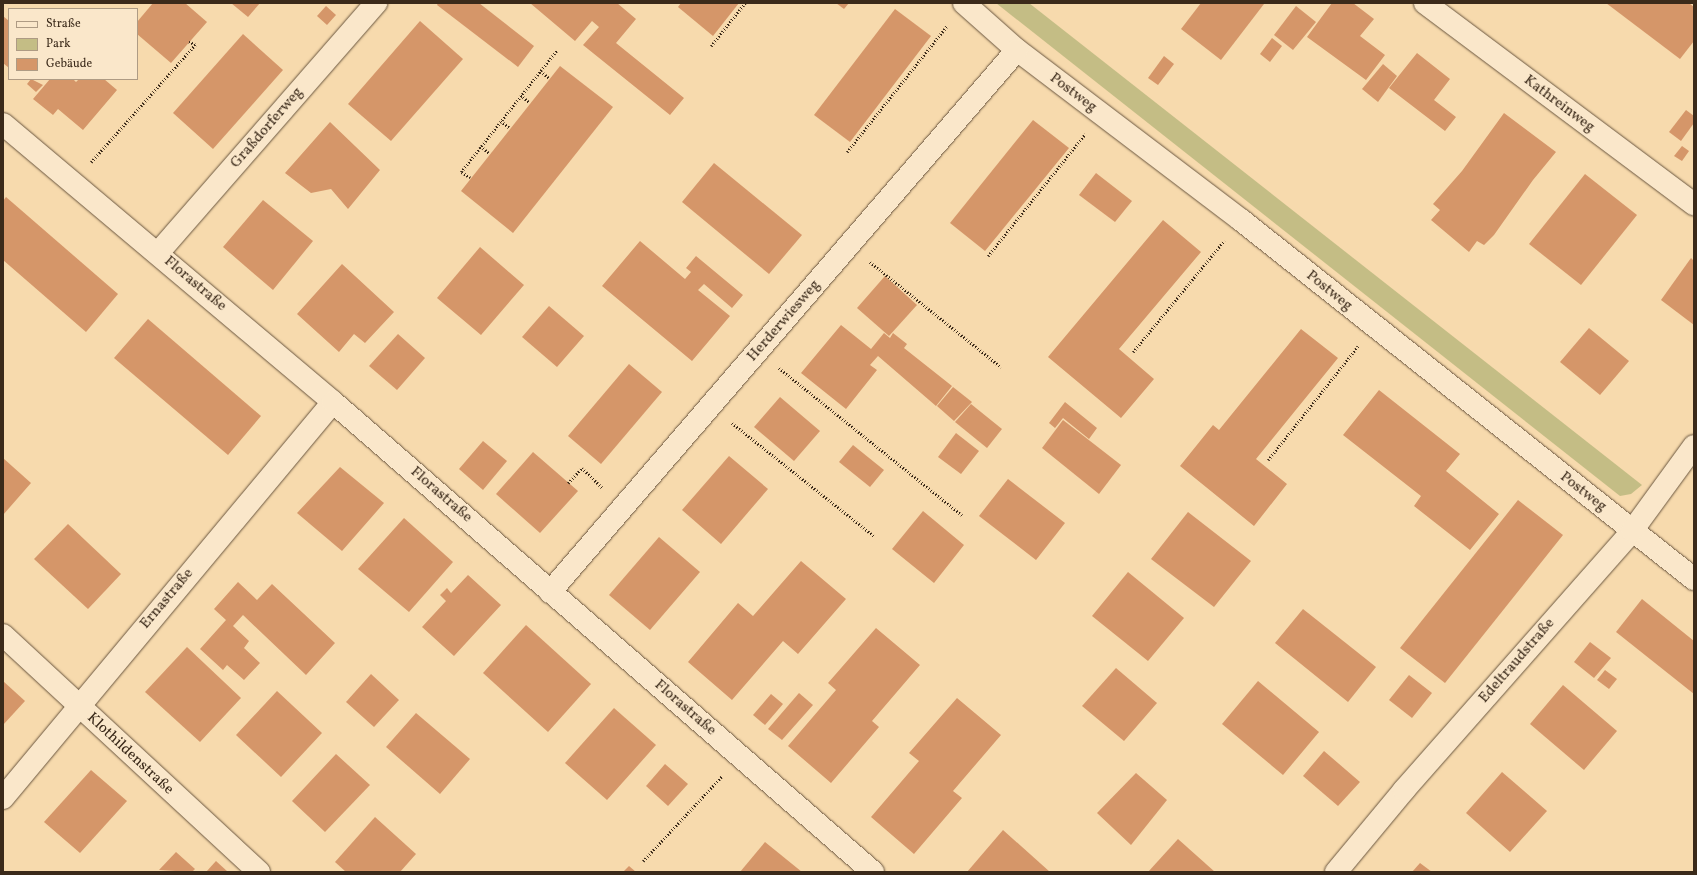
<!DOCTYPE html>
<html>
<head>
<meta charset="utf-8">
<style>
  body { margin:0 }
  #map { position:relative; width:1697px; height:875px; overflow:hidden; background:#f7daad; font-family:Vollkorn,serif }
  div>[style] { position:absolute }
  .green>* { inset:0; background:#c4bd85 }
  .building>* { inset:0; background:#d59669 }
  .path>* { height:2.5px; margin-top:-1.25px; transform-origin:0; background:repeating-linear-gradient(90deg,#3b2a1a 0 1px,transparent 0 3px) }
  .roads { filter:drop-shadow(0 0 1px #6a563f) drop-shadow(0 0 1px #6a563f) }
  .minor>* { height:22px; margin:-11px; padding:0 11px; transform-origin:11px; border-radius:11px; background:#fae7ca }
  .tertiary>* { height:22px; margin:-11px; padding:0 11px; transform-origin:11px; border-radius:11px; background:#fae7ca }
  span { translate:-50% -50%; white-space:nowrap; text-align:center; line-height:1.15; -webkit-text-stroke:3px #fae7ca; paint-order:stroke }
  .street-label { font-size:15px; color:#3b2a1a }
  .frame { position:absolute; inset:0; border:4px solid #3b2a1a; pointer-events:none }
  .legend { position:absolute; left:8px; top:8px; width:130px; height:72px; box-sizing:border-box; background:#fae7ca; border:1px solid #ae9b84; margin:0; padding:5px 7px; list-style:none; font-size:12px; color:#3b2a1a }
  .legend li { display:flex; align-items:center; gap:8px; height:20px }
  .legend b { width:20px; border:1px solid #ae9b84 }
</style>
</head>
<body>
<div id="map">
  <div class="green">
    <div style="clip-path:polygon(996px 3px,1029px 3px,1642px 485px,1631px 494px,1620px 496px)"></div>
  </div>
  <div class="building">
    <div style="clip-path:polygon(153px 3px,185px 3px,207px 22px,171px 63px,137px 34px,137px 22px)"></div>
    <div style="clip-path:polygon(231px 3px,260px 3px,248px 17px)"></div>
    <div style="clip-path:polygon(438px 3px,479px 3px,534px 46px,518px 67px,437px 5px)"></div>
    <div style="clip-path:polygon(530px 3px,617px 3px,636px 19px,616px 43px,684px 98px,670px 115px,583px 45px,599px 27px,592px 21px,575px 41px)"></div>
    <div style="clip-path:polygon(681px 3px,739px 3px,713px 36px,678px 7px)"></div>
    <div style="clip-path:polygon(836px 3px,849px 3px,844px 9px)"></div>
    <div style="clip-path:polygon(1201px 3px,1262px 3px,1264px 4px,1221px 60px,1181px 29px)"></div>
    <div style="clip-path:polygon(1332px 3px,1353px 3px,1374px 19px,1360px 36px,1385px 55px,1366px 80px,1307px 37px)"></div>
    <div style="clip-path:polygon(1606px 3px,1689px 3px,1694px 7px,1694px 41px,1680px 59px)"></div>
    <div style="clip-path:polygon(326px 6px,336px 15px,327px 25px,317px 16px)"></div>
    <div style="clip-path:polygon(1296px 6px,1316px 22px,1293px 50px,1274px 35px)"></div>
    <div style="clip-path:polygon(895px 9px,931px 36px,850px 142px,814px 115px)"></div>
    <div style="clip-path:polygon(3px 16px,9px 21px,9px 68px,3px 63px)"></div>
    <div style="clip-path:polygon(420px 21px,463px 59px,391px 141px,348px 104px)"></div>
    <div style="clip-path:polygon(243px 34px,283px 70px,213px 149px,173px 113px)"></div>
    <div style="clip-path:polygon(1272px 38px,1282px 46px,1270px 62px,1260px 54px)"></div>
    <div style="clip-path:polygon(1417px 53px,1450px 79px,1434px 100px,1456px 117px,1445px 131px,1389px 88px)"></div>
    <div style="clip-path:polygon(1164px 56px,1174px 64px,1158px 85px,1148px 78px)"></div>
    <div style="clip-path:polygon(1383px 64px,1397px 76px,1378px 102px,1362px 89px)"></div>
    <div style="clip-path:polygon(560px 66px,613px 107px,513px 233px,461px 191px)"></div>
    <div style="clip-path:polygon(31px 79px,43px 85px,36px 92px,27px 84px)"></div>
    <div style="clip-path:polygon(50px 79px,73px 79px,76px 82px,79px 79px,104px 79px,117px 90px,83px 130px,58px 109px,53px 115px,33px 99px)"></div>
    <div style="clip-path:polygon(1686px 110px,1694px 116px,1694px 123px,1681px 141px,1669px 132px)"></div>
    <div style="clip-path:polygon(1504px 113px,1556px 152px,1533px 180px,1494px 235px,1484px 245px,1477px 241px,1469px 252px,1431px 220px,1440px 210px,1433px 204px,1462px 171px)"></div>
    <div style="clip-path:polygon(1033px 120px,1069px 148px,985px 251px,950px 223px)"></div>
    <div style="clip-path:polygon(330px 122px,380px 170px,348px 209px,331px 189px,311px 193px,285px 173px)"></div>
    <div style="clip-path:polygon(1682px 146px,1689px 151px,1682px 161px,1674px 156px)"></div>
    <div style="clip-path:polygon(714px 163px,802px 235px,769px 274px,682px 202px)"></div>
    <div style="clip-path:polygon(1096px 173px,1132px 201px,1115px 222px,1079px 195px)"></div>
    <div style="clip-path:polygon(1585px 174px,1637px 215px,1581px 285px,1529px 244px)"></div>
    <div style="clip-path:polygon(6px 197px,118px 294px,86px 332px,3px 260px,3px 201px)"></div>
    <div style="clip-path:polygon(263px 200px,313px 241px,273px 290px,223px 247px)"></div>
    <div style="clip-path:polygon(1163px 220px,1201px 252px,1119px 349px,1154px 379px,1121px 418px,1048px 357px)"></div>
    <div style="clip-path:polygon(640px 241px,685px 279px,691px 272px,686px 268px,696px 256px,743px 295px,732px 308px,704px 284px,698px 290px,730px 316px,692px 361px,602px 286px)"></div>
    <div style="clip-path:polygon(480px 247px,524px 285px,481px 335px,437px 298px)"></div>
    <div style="clip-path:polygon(1691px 258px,1694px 261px,1694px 325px,1661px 300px)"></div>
    <div style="clip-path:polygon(342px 264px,394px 312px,365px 343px,354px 334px,339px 352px,297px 314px)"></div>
    <div style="clip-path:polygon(885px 276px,917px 305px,889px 336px,857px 308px)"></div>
    <div style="clip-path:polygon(549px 306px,584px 336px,557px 367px,522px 337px)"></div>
    <div style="clip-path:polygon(148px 319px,261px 416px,228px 455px,114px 358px)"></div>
    <div style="clip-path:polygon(841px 325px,871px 349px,884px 333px,890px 338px,893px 333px,907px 344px,904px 348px,952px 386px,936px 406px,878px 356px,870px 365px,877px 370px,846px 409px,801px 373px)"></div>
    <div style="clip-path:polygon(1589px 328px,1629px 361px,1600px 395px,1560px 362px)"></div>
    <div style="clip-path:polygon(1301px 329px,1338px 358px,1256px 459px,1287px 484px,1254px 526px,1180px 466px,1213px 425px,1219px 430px)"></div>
    <div style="clip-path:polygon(398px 334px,425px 358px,397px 390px,369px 366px)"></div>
    <div style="clip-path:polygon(629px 364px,662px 392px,601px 464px,568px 436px)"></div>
    <div style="clip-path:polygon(953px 387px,972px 402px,954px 421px,937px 406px)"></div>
    <div style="clip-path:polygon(1379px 390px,1460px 454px,1446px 471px,1499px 514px,1470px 550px,1414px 506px,1421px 496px,1343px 435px)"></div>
    <div style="clip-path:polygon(780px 397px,820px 431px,794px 461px,754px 427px)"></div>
    <div style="clip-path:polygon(1065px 402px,1097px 428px,1089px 439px,1063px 418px,1055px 428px,1049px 423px)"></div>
    <div style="clip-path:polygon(971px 404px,1002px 429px,987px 448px,955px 422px)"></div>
    <div style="clip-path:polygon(1063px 420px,1121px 465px,1099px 494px,1042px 448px)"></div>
    <div style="clip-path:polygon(956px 433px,979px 451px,961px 474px,938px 457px)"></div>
    <div style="clip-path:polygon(483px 441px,507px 461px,483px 490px,459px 469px)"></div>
    <div style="clip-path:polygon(853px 445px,884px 470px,870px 487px,839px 462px)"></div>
    <div style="clip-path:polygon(533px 452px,578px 491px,540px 533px,496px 494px)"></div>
    <div style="clip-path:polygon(729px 456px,768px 489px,721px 544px,682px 510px)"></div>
    <div style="clip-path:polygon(3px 458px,31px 483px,3px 515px)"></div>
    <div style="clip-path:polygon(340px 467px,384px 503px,342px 551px,297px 513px)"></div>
    <div style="clip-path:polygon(1008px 479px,1065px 523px,1036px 560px,979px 516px)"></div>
    <div style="clip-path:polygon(1518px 500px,1563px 535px,1445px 683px,1400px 648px)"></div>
    <div style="clip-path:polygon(923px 511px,964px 545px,934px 583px,892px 549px)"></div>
    <div style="clip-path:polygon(1188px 512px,1251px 561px,1214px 607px,1151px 559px)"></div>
    <div style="clip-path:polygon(404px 518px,453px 562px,409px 612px,358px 569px)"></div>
    <div style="clip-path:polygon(68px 524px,121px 574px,88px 609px,34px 559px)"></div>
    <div style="clip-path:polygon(659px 537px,700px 572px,650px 630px,609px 595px)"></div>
    <div style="clip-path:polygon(801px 561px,846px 599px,798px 654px,783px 641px,732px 700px,688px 662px,738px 603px,753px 616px)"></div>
    <div style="clip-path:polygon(1128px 572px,1184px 618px,1148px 661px,1092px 616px)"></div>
    <div style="clip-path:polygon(468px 575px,501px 605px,454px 656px,422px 627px,446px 601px,440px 595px,447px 588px,451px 593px)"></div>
    <div style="clip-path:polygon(238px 582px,257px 600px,272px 584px,335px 643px,306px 675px,243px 615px,233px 626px,249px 641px,244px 648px,260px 663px,244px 680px,227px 665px,223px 670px,200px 649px,226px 620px,214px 609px)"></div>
    <div style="clip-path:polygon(1642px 599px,1694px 641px,1694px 694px,1616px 632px)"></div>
    <div style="clip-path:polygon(1303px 609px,1376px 667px,1348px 702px,1275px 643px)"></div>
    <div style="clip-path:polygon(526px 625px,591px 684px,548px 732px,483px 673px)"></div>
    <div style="clip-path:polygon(876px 628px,920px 665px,872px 721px,879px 727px,831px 783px,788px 746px,836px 690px,828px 683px)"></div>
    <div style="clip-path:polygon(1590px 642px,1611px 658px,1594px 678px,1574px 662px)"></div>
    <div style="clip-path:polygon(187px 647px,241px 698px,200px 742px,145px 692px)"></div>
    <div style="clip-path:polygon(1116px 668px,1157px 703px,1124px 741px,1082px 706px)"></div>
    <div style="clip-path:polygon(1605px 670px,1617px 679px,1609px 689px,1597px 680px)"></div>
    <div style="clip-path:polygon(371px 674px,399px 700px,374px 727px,346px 702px)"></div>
    <div style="clip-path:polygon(1409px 675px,1432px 693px,1412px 718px,1389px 700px)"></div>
    <div style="clip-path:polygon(3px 681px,25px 701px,3px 725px)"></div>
    <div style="clip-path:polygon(1258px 681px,1319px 732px,1283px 775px,1222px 724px)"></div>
    <div style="clip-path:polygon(1563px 685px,1617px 731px,1584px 770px,1530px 724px)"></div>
    <div style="clip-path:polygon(277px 691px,322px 733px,281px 777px,236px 735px)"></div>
    <div style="clip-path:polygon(799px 693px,813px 705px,782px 740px,768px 729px)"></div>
    <div style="clip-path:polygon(771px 694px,783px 704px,765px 725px,753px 715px)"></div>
    <div style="clip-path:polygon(957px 698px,1001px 735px,953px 791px,962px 798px,914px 854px,871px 817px,919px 761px,909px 753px)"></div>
    <div style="clip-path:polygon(614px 708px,656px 745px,607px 800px,565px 763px)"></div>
    <div style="clip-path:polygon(416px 713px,470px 759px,440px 794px,386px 747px)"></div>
    <div style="clip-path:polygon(1324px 751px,1360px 782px,1338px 806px,1303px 776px)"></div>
    <div style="clip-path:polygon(336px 754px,370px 785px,325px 832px,292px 801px)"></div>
    <div style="clip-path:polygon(665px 764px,688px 784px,668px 806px,646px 786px)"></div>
    <div style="clip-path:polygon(91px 770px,127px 801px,80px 853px,44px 822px)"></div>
    <div style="clip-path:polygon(1502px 772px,1547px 811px,1510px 852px,1466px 813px)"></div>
    <div style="clip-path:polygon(1136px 773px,1167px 800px,1131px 845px,1097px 813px)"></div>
    <div style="clip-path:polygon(375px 817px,416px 854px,400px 872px,346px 872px,335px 862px)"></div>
    <div style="clip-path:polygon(1003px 830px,1050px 872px,967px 872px)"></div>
    <div style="clip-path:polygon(1178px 839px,1215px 872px,1148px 872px)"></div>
    <div style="clip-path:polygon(765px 842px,802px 872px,740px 872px)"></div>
    <div style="clip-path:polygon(176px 852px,195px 869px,192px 872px,159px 870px)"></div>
    <div style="clip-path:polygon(216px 861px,228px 872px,206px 872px)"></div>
    <div style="clip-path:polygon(1420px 863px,1432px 872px,1412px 872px)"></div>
    <div style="clip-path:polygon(629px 866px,636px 872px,623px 872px)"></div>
  </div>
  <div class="path">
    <div style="left:711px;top:46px;width:55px;rotate:-51.7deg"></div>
    <div style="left:541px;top:71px;width:12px;rotate:42deg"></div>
    <div style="left:521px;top:95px;width:12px;rotate:42deg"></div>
    <div style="left:501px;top:121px;width:11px;rotate:38deg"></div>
    <div style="left:481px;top:146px;width:12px;rotate:42deg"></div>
    <div style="left:847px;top:152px;width:161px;rotate:-51.6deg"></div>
    <div style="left:91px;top:162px;width:157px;rotate:-48.4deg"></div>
    <div style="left:195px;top:45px;width:7px;rotate:-153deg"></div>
    <div style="left:470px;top:178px;width:11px;rotate:-146deg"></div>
    <div style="left:461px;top:172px;width:155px;rotate:-51.8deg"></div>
    <div style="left:988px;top:256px;width:156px;rotate:-51.5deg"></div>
    <div style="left:870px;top:262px;width:168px;rotate:38.7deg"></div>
    <div style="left:1133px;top:352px;width:144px;rotate:-50.7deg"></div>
    <div style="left:779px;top:368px;width:235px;rotate:38.8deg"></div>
    <div style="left:732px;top:423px;width:181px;rotate:38.5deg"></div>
    <div style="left:1268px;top:460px;width:145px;rotate:-51.7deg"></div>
    <div style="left:568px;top:483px;width:21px;rotate:-47deg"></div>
    <div style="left:582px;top:468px;width:29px;rotate:44deg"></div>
    <div style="left:643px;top:861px;width:116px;rotate:-47.1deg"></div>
  </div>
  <div class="roads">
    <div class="minor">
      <div style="left:964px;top:3px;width:71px;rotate:41.6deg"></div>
      <div style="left:1017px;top:50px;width:281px;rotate:37.2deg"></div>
      <div style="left:1241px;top:220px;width:578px;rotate:38.4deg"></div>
      <div style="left:1425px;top:3px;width:336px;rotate:36.8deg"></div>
      <div style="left:158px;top:253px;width:332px;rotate:-48.9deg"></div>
      <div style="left:550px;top:592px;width:715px;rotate:-49.25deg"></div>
      <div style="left:3px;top:635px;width:349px;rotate:42.8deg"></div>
      <div style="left:3px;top:798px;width:515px;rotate:-50.19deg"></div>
      <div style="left:1336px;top:872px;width:107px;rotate:-50.3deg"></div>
      <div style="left:1404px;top:790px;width:345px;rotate:-48.6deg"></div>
      <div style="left:1632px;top:531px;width:105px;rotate:-53.9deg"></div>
    </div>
    <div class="tertiary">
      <div style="left:3px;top:124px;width:431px;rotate:40.1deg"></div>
      <div style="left:333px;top:402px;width:716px;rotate:41.04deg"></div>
    </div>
  </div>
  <div class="street-label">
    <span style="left:1073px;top:93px;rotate:37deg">Postweg</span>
    <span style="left:1559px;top:104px;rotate:37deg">Kathreinweg</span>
    <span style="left:267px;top:128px;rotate:-49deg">Graßdorferweg</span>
    <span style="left:195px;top:284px;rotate:40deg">Florastraße</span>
    <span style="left:1329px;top:291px;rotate:39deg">Postweg</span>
    <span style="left:784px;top:321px;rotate:-49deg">Herderwiesweg</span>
    <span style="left:1583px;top:492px;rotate:38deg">Postweg</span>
    <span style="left:441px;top:495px;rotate:41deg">Florastraße</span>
    <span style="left:167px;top:599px;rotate:-50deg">Ernastraße</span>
    <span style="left:1517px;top:661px;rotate:-49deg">Edeltraudstraße</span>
    <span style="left:685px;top:708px;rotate:41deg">Florastraße</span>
    <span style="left:130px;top:754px;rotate:43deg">Klothildenstraße</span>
  </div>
  <div class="frame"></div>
  <ul class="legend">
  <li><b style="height:5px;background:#fae7ca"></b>Straße</li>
  <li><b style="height:11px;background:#c4bd85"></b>Park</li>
  <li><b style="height:11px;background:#d59669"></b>Gebäude</li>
  </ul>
</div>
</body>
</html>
